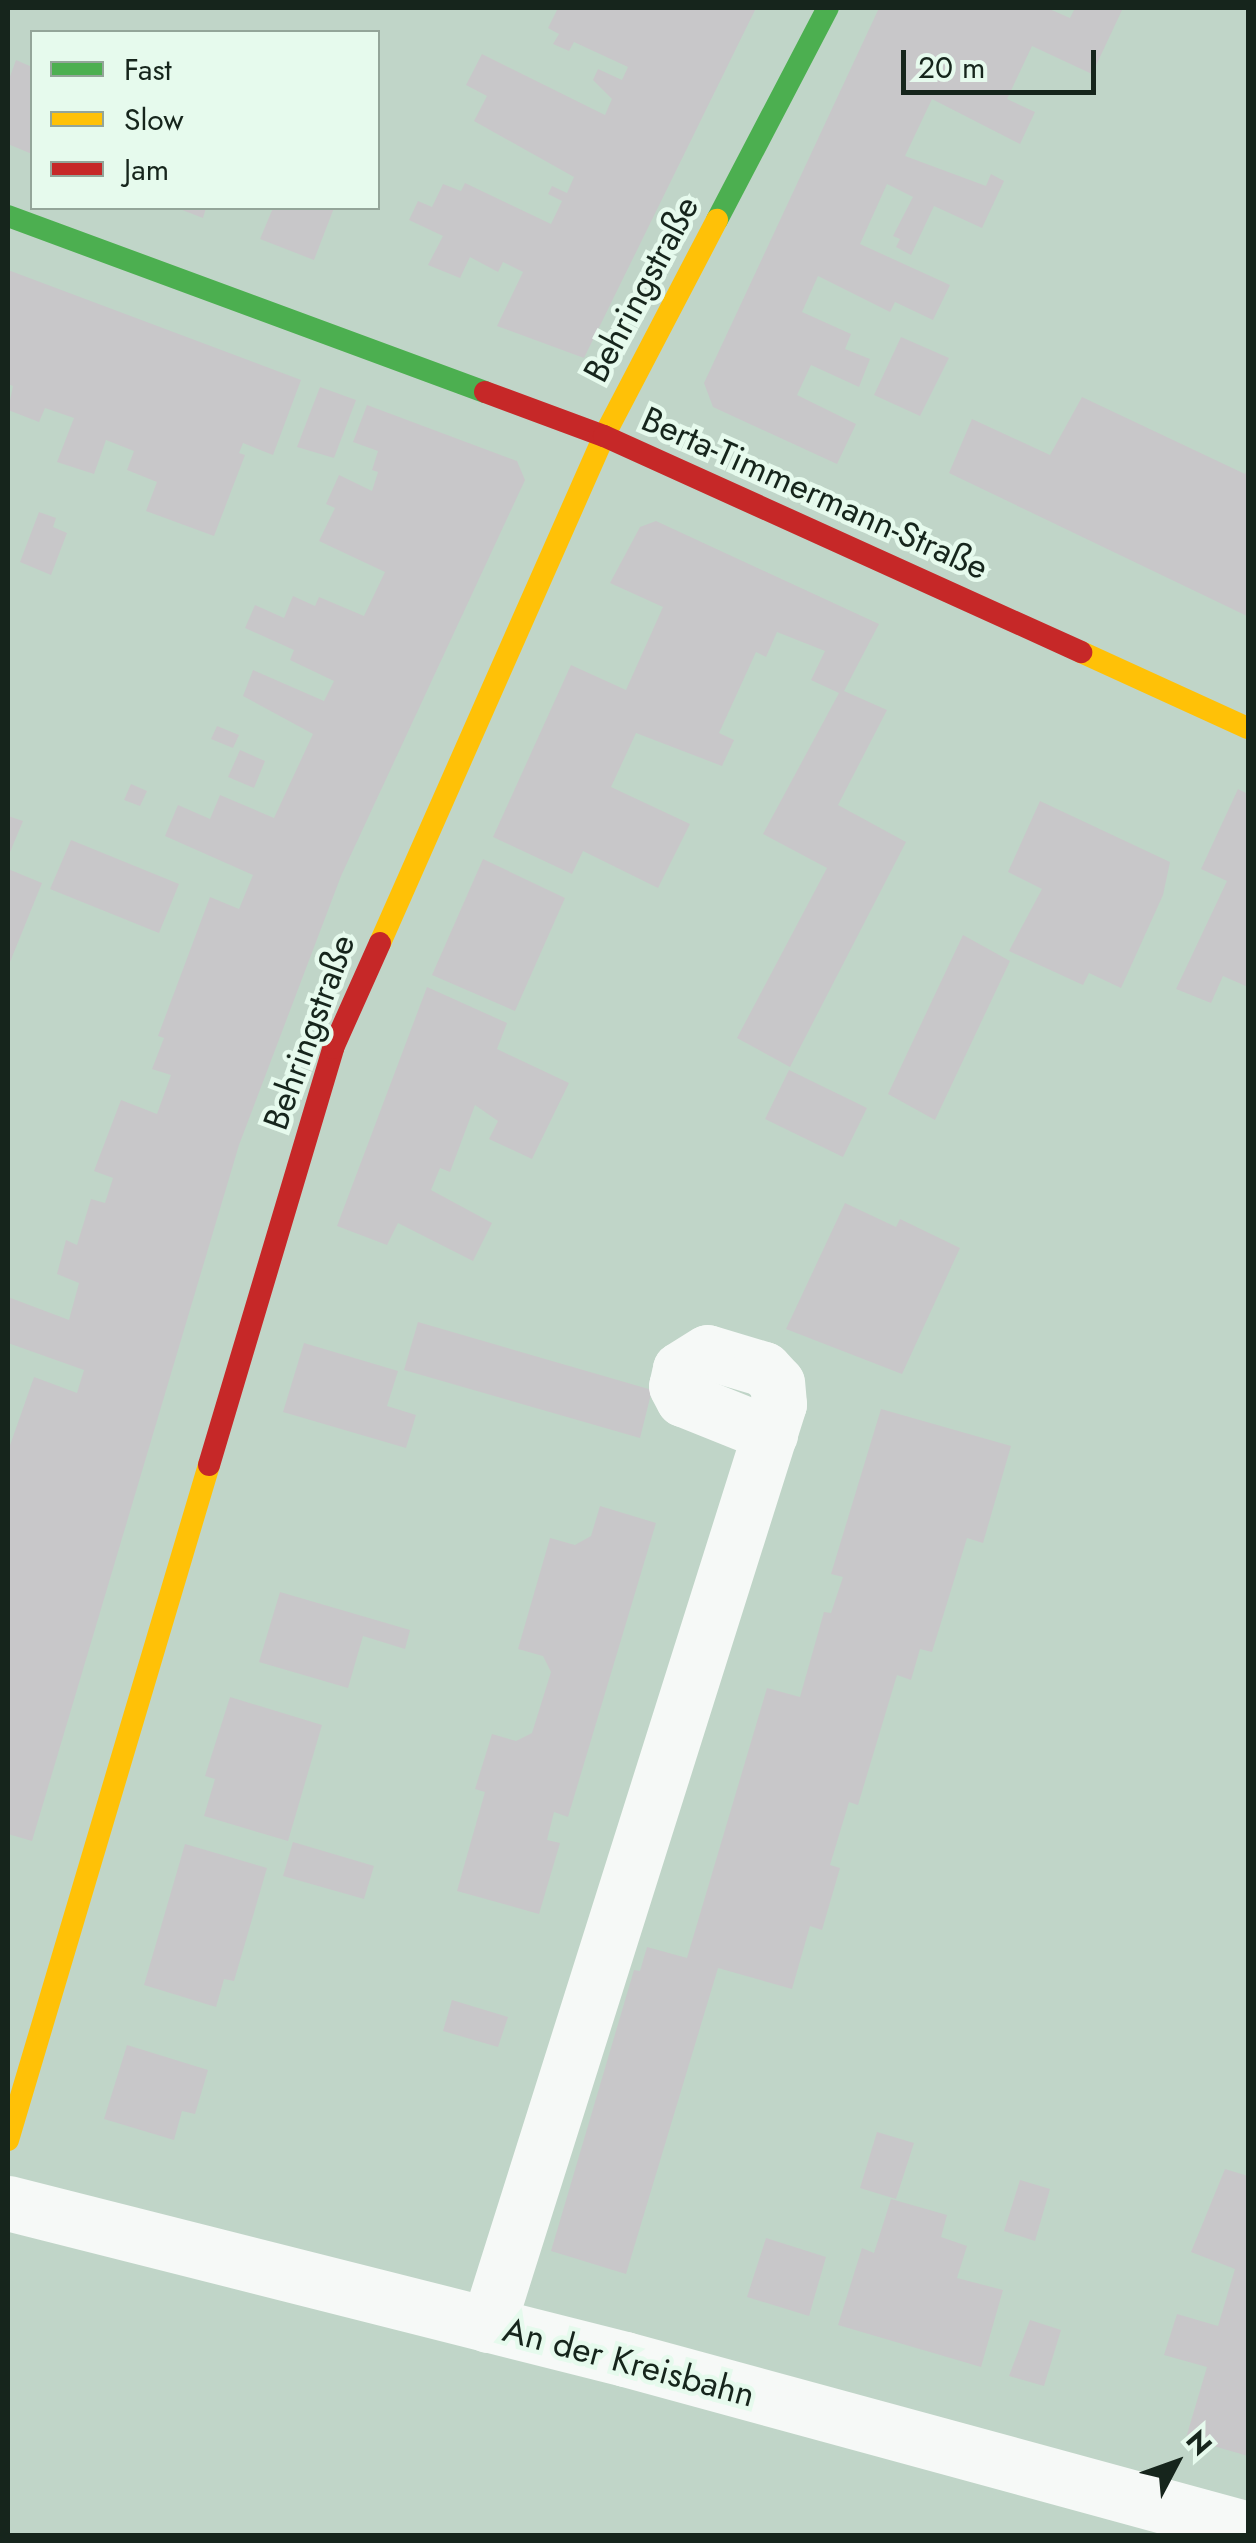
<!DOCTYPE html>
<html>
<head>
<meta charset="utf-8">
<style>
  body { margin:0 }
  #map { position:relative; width:1256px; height:2543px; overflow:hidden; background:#c0d5c8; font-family:Jost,sans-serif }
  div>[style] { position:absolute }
  .building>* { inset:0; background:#c8c7c9 }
  .street>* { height:55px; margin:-27.5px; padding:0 27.5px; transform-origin:27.5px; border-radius:27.5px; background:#f6f9f7 }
  .fast>* { height:22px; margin:-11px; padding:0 11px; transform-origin:11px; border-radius:11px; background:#4caf50 }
  .slow>* { height:22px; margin:-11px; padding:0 11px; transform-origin:11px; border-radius:11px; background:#ffc107 }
  .jam>* { height:22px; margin:-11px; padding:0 11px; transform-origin:11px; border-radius:11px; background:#c62828 }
  span { translate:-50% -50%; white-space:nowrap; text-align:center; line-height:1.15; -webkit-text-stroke:9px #e6faed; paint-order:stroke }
  .street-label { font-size:35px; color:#16251c }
  .frame { position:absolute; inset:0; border:10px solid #16251c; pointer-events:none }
  .legend { position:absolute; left:30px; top:30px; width:350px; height:180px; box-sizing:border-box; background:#e6faed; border:2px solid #93a599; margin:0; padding:12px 18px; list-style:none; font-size:30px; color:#16251c }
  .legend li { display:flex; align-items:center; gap:20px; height:50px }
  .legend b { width:50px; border:2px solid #93a599 }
  .north { position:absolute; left:1126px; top:2413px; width:100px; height:100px; -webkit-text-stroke:8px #e6faed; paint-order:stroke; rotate:49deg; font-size:28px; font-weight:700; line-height:40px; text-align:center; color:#16251c }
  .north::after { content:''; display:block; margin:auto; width:35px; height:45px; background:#16251c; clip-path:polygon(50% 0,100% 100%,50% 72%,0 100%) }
  .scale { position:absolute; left:901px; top:50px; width:195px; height:45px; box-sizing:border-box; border:5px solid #16251c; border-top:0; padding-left:12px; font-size:30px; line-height:35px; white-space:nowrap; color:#16251c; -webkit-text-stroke:8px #e6faed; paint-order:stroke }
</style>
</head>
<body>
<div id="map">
  <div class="building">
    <div style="clip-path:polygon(558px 8px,756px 8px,584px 358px,497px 326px,523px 272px,503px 262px,498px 272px,470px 257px,460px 278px,428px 265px,443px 236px,409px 220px,418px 201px,432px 207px,443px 184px,461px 191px,465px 183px,551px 224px,562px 201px,548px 194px,552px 186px,567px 193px,574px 177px,474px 121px,487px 96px,466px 85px,482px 54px,605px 115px,612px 99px,593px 80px,598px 69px,622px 80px,628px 67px,574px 42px,569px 51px,553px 44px,559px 34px,548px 28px)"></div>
    <div style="clip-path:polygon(879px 8px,1047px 8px,1070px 18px,1075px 8px,1123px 8px,1092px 74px,1032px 46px,1007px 99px,1035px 112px,1020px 144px,932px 99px,905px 156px,986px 186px,991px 174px,1004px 181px,982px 228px,934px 206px,911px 255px,896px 247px,900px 239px,893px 236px,913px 197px,887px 184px,860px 244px,950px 285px,933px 320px,895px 302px,890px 312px,818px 276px,802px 312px,851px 334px,845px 349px,870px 359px,859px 387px,811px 365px,797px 395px,856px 424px,837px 464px,713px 407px,704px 383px)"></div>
    <div style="clip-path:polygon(16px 60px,32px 67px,32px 154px,8px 144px,8px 82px)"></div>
    <div style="clip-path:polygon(177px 208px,206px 208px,203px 218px)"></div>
    <div style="clip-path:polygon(273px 208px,334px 208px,314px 260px,260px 239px)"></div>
    <div style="clip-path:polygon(8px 270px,301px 380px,273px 455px,243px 443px,239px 453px,245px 455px,214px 536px,146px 511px,157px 482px,127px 470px,134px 451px,106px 440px,94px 474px,57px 462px,74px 418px,45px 408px,39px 422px,8px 410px,13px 386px,8px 384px)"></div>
    <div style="clip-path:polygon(901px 337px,949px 358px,920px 416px,874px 395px)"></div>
    <div style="clip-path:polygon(320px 387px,356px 400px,334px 458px,297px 447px)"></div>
    <div style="clip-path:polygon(1082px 397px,1245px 474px,1248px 467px,1247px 616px,949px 473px,972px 419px,1050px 455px)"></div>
    <div style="clip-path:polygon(367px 405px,517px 461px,525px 480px,341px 876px,239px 1145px,32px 1841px,8px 1834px,8px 1451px,34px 1377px,77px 1393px,84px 1370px,8px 1343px,8px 1297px,69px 1320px,79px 1283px,57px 1274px,66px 1240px,77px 1245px,91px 1199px,105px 1203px,113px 1178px,94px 1171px,121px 1100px,157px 1114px,171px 1075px,152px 1069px,164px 1038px,158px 1036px,210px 897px,239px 909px,253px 875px,165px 836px,178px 805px,210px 819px,220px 795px,274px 818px,313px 734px,243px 696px,253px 670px,324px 701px,334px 681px,290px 660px,294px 650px,245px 628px,255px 605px,284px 618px,293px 596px,315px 606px,319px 597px,364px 616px,385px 572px,319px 541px,335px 508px,326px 504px,339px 475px,372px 491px,378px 472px,372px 470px,378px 451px,353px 442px)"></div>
    <div style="clip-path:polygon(39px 512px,56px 518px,53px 527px,67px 533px,51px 575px,20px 562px)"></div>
    <div style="clip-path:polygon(656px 521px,879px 624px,844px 691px,887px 710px,838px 805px,906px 842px,790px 1067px,737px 1038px,827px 868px,763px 834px,839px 693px,811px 680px,825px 651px,777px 632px,766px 657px,756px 652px,719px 733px,734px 740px,722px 766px,636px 733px,611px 787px,690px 824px,658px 888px,583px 851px,572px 874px,493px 837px,571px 665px,626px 690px,663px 607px,610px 583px,640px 527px)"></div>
    <div style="clip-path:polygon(217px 726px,239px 735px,233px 748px,211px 739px)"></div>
    <div style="clip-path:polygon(240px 750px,265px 761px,254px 788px,228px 777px)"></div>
    <div style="clip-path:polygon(131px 784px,147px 791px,140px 806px,124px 800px)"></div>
    <div style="clip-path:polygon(1238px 789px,1248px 794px,1248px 987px,1223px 976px,1211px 1003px,1176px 989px,1227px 881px,1201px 869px)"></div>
    <div style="clip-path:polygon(1040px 801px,1170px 862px,1163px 895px,1121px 988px,1089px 973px,1083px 985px,1009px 951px,1042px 889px,1008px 872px)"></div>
    <div style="clip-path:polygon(8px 816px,23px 821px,8px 857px)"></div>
    <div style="clip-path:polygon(71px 840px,179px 884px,159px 933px,50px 889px)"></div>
    <div style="clip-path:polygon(483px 859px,565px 898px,515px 1011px,432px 975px)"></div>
    <div style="clip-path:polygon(8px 869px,42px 883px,8px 967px)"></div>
    <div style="clip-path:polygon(963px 935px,1010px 961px,935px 1120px,888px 1094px)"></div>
    <div style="clip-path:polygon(427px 987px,507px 1023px,497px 1049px,569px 1083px,532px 1159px,489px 1139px,498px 1121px,475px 1105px,450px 1172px,440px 1168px,431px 1190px,492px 1223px,473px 1261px,398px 1223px,387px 1245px,337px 1226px)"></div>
    <div style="clip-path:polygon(789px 1070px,867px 1108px,843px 1157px,765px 1119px)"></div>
    <div style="clip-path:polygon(845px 1203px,896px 1227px,900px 1219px,960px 1248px,902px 1374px,786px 1329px)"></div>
    <div style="clip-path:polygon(418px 1322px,652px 1390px,640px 1438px,404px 1370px)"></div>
    <div style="clip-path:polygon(304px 1343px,398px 1371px,387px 1406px,416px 1415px,406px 1448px,283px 1412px)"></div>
    <div style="clip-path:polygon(881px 1409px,1011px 1446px,983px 1543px,967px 1538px,932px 1652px,920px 1649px,911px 1680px,897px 1675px,858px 1805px,849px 1802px,830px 1865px,840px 1868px,822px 1930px,810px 1926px,792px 1989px,718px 1968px,626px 2274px,551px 2251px,634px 1970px,640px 1971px,647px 1947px,687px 1958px,767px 1688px,800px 1697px,824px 1612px,831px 1613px,843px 1577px,831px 1574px)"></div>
    <div style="clip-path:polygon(600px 1506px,656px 1523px,568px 1817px,554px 1812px,547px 1840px,560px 1843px,539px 1914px,457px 1891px,485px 1792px,475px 1789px,492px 1734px,516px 1741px,532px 1733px,551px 1672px,543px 1656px,518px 1649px,550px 1538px,575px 1545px,591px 1536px)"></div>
    <div style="clip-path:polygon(280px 1592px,410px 1630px,405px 1649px,363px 1636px,348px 1688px,259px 1662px)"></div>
    <div style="clip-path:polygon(230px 1697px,322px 1725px,288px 1841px,204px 1816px,215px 1779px,205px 1776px)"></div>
    <div style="clip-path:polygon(293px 1842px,374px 1866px,364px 1899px,283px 1876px)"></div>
    <div style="clip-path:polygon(185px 1844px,267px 1868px,234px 1981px,224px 1979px,216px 2007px,144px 1985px)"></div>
    <div style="clip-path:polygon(452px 2000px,508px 2017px,498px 2047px,443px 2031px)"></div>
    <div style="clip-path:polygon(127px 2045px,208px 2070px,195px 2114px,182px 2111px,174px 2140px,104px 2119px)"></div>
    <div style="clip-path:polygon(877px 2132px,914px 2143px,896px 2199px,860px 2188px)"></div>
    <div style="clip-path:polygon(1225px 2169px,1248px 2176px,1248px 2456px,1186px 2438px,1207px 2367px,1164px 2355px,1177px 2314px,1218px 2326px,1235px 2269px,1191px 2252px)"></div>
    <div style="clip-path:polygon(1020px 2180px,1050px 2189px,1035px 2241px,1004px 2231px)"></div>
    <div style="clip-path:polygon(891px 2199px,947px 2215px,941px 2237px,967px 2246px,957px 2278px,1003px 2290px,981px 2367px,838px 2325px,862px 2248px,874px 2253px)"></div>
    <div style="clip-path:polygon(766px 2238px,826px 2257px,809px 2316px,747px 2297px)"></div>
    <div style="clip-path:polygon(1030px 2320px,1061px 2330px,1044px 2386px,1009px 2376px)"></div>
  </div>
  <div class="street">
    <div style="left:8px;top:2203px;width:636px;rotate:14.19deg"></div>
    <div style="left:625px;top:2359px;width:646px;rotate:15.26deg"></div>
    <div style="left:488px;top:2325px;width:966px;rotate:-72.47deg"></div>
    <div style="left:779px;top:1404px;width:21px;rotate:-95deg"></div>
    <div style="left:777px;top:1383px;width:19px;rotate:-133deg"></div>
    <div style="left:764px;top:1369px;width:59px;rotate:-163.4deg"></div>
    <div style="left:707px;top:1352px;width:32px;rotate:148deg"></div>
    <div style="left:680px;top:1369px;width:17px;rotate:103deg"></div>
    <div style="left:676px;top:1386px;width:15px;rotate:62deg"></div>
    <div style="left:683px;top:1399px;width:94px;rotate:21.9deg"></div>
  </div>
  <div class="fast">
    <div style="left:8px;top:216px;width:508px;rotate:20.25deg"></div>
    <div style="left:717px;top:220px;width:239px;rotate:-62.4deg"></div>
  </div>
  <div class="slow">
    <div style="left:1081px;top:652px;width:183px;rotate:24.5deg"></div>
    <div style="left:380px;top:943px;width:554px;rotate:-66.16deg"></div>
    <div style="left:604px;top:436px;width:244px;rotate:-62.4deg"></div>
    <div style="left:8px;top:2140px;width:704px;rotate:-73.42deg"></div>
  </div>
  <div class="jam">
    <div style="left:485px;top:392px;width:127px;rotate:20.3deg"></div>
    <div style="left:604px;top:436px;width:524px;rotate:24.36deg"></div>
    <div style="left:209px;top:1465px;width:435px;rotate:-73.4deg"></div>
    <div style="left:333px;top:1048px;width:115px;rotate:-65.9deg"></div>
  </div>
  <div class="street-label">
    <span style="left:641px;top:289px;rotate:-62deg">Behringstraße</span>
    <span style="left:815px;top:493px;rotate:24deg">Berta-Timmermann-Straße</span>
    <span style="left:309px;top:1032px;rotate:-70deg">Behringstraße</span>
    <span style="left:629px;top:2362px;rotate:15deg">An der Kreisbahn</span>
  </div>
  <div class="frame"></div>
  <ul class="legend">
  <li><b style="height:12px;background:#4caf50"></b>Fast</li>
  <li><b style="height:12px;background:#ffc107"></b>Slow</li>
  <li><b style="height:12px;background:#c62828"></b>Jam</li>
  </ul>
  <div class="north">N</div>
  <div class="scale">20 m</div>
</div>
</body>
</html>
